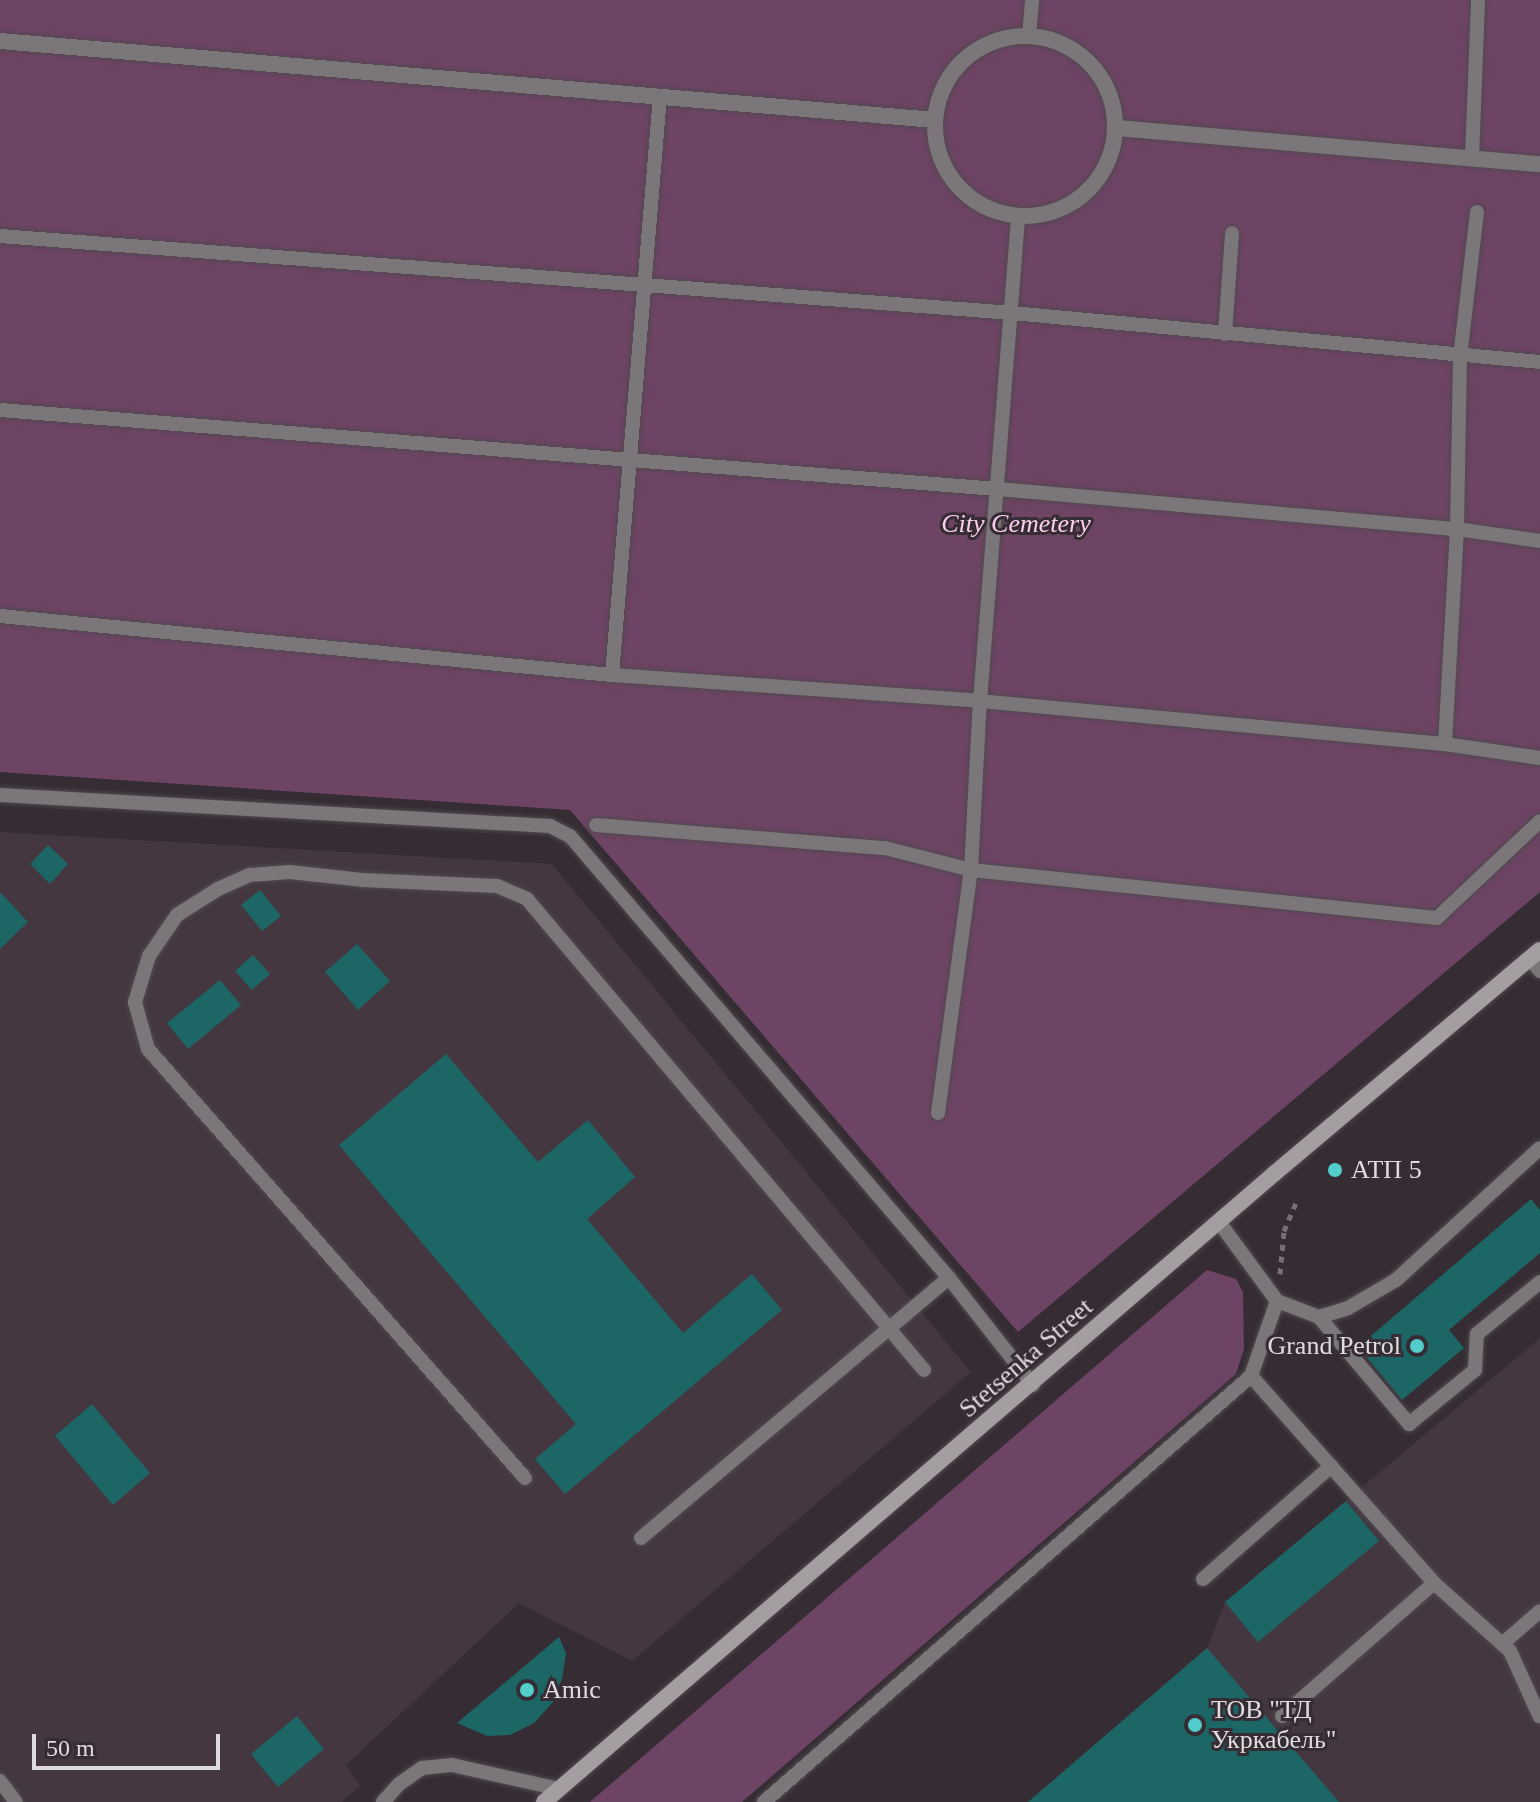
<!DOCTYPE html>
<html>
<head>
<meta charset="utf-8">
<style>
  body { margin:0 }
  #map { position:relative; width:1540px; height:1802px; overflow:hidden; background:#352d33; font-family:Georgia,serif }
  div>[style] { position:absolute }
  .built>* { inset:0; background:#443740 }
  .green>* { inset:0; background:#6e4464 }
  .building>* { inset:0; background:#1d6666 }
  .path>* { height:5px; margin-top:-2.5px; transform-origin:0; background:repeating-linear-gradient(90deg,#766f74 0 6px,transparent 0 12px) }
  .roads { filter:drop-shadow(0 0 2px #50494f) drop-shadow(0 0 2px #50494f) }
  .service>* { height:14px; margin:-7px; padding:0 7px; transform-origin:7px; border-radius:7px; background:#7a7679 }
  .minor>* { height:16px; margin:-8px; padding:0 8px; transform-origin:8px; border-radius:8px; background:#7a7679 }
  .minor>.ring { margin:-8px; padding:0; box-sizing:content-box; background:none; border:16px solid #7a7679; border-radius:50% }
  .secondary>* { height:16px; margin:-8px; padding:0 8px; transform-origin:8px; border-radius:8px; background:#a49ea2 }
  .dots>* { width:22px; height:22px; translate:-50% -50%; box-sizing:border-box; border:4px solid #352d33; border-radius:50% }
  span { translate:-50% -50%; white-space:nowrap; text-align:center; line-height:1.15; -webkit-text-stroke:6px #352d33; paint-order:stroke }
  .park-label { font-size:26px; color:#fdcdf0; font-style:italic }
  .poi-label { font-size:26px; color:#e0dbdf }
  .left { translate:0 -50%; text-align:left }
  .right { translate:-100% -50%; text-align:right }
  .street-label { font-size:26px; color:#e0dbdf }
  .scale { position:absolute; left:32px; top:1734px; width:188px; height:36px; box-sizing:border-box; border:4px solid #e0dbdf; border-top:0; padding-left:10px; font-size:24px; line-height:28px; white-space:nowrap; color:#e0dbdf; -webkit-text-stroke:6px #352d33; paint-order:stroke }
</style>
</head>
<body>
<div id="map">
  <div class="built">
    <div style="clip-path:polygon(0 832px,552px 864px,971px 1372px,632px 1661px,519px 1603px,346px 1765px,360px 1786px,342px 1802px,0 1802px)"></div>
    <div style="clip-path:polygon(1540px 1338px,1540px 1802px,1028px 1802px,1207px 1648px,1225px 1602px)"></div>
  </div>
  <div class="green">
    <div style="clip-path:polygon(0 0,1540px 0,1540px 892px,1018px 1332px,570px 810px,0 772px)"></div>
    <div style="clip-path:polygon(1207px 1270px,1236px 1279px,1243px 1292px,1244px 1349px,1236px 1374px,742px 1802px,590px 1802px)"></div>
  </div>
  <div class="building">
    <div style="clip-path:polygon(48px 845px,68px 864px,50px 884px,30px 864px)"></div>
    <div style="clip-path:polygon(260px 890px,281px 916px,262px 931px,241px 905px)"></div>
    <div style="clip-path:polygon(0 892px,28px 922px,0 949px)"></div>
    <div style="clip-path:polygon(357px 944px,390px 981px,358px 1010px,325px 972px)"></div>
    <div style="clip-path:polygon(253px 955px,270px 974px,252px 990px,235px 971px)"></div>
    <div style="clip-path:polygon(220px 980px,241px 1005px,188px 1049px,167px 1023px)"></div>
    <div style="clip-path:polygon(446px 1054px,538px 1162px,588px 1120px,635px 1177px,587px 1219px,683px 1333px,752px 1274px,782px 1310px,565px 1494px,535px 1459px,576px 1424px,339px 1145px)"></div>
    <div style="clip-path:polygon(1531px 1199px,1540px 1210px,1540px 1253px,1449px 1330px,1464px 1348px,1402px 1400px,1358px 1347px)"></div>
    <div style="clip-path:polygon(92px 1404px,150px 1473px,113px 1505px,55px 1436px)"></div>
    <div style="clip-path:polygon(1346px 1501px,1379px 1541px,1258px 1642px,1225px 1602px)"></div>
    <div style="clip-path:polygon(559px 1637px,566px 1653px,562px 1679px,554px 1701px,534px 1723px,510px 1735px,487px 1736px,457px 1723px)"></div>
    <div style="clip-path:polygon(1207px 1648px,1339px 1802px,1028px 1802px)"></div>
    <div style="clip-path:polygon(297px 1716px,324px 1749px,278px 1787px,251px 1754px)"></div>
  </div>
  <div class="path">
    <div style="left:1280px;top:1274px;width:43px;rotate:-84.7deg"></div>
    <div style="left:1284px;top:1231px;width:36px;rotate:-67deg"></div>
  </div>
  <div class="roads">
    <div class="service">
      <div style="left:1029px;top:36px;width:36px;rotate:-85deg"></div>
      <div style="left:1472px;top:158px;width:158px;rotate:-87.8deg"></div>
      <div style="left:0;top:236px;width:1015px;rotate:4.35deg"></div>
      <div style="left:1012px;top:313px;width:530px;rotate:5.3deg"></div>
      <div style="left:1225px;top:334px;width:101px;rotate:-86deg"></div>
      <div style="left:0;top:410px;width:1001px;rotate:4.53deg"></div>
      <div style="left:998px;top:489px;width:461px;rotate:5deg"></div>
      <div style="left:1457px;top:529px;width:84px;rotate:8.2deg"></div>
      <div style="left:0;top:616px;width:615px;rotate:5.51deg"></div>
      <div style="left:612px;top:675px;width:369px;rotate:4deg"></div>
      <div style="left:980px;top:701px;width:467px;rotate:5.3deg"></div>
      <div style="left:1445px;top:744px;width:96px;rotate:8.4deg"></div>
      <div style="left:612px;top:675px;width:581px;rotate:-85.26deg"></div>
      <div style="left:1445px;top:744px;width:215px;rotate:-86.8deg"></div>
      <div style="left:1457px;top:529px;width:172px;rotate:-89deg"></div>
      <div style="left:1460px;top:357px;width:146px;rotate:-83.3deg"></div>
      <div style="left:0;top:795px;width:551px;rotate:3.23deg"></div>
      <div style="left:550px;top:826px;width:22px;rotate:27deg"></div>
      <div style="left:570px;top:836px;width:582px;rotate:49.39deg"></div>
      <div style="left:949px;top:1278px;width:136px;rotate:51.9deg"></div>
      <div style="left:596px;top:825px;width:290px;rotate:4.6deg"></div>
      <div style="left:885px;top:848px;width:89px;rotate:14.3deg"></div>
      <div style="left:971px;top:870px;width:468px;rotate:5.9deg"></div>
      <div style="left:1437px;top:918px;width:141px;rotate:-43.3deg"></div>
      <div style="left:1530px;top:959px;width:16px;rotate:50deg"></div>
      <div style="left:938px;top:1113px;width:245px;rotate:-82.3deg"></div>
      <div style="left:971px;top:870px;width:169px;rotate:-87deg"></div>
      <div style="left:980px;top:701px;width:487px;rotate:-85.5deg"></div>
      <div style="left:1277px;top:1301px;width:45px;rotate:20.9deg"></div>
      <div style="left:1319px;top:1317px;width:30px;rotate:-17deg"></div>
      <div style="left:1348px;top:1308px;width:56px;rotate:-30.3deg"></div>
      <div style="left:1396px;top:1280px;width:195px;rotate:-42.5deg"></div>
      <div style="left:1319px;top:1317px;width:140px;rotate:49.9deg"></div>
      <div style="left:1409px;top:1424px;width:85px;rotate:-39.3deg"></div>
      <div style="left:1475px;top:1370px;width:36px;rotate:-87deg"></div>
      <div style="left:1477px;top:1334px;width:82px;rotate:-39.5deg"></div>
      <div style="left:1251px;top:1376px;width:276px;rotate:48.5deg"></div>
      <div style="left:1434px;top:1583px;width:102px;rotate:41.8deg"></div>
      <div style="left:1510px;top:1651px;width:72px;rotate:65.6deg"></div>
      <div style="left:525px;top:1478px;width:571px;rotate:-131.31deg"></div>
      <div style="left:148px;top:1049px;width:49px;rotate:-105.5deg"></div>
      <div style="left:135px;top:1002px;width:48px;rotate:-73.1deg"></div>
      <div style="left:149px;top:956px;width:50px;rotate:-55.7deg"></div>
      <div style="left:177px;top:915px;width:49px;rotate:-32.4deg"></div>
      <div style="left:218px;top:889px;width:35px;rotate:-24deg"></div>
      <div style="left:250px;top:875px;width:40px;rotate:-4.3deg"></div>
      <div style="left:290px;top:872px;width:72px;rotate:6.3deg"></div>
      <div style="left:362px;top:880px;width:135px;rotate:2.5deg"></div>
      <div style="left:497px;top:886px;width:33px;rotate:23deg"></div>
      <div style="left:527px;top:899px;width:616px;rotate:49.87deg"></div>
      <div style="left:641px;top:1538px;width:403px;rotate:-40.2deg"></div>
      <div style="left:1203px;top:1579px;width:171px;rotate:-41.4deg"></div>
      <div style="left:1502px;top:1644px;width:50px;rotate:-41deg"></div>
      <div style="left:1282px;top:1716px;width:202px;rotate:-41.2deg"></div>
      <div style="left:0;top:1781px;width:26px;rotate:53deg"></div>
      <div style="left:383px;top:1802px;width:24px;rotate:-48deg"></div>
      <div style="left:399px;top:1784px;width:28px;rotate:-35deg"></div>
      <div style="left:422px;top:1768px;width:30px;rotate:-6deg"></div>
      <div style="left:452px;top:1765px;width:110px;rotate:12.6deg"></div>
      <div style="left:764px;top:1802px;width:647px;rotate:-41.18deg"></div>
      <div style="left:1251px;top:1376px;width:79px;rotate:-70.9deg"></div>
      <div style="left:1277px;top:1301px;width:98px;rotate:-126.3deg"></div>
    </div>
    <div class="minor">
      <div class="ring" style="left:935px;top:36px;width:164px;height:164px"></div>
      <div style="left:0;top:41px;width:938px;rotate:4.83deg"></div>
      <div style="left:1116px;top:128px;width:426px;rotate:4.9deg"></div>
    </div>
    <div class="secondary">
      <div style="left:544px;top:1802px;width:964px;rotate:-40.71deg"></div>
      <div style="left:1275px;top:1173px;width:346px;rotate:-40.1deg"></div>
    </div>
  </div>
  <div class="dots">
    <div style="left:1335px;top:1170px;background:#52cdcc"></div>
    <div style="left:1417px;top:1346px;background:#52cdcc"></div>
    <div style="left:527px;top:1690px;background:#52cdcc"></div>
    <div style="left:1195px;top:1725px;background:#52cdcc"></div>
  </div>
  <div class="park-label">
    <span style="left:1016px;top:524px">City Cemetery</span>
  </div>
  <div class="poi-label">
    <span class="left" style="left:1351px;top:1170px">АТП 5</span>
    <span class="right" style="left:1401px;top:1346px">Grand Petrol</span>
    <span class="left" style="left:543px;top:1690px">Amic</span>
    <span class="left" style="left:1211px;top:1725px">ТОВ "ТД<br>Укркабель"</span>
  </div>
  <div class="street-label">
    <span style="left:1026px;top:1358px;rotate:-41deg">Stetsenka Street</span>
  </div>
  <div class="scale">50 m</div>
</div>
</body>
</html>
